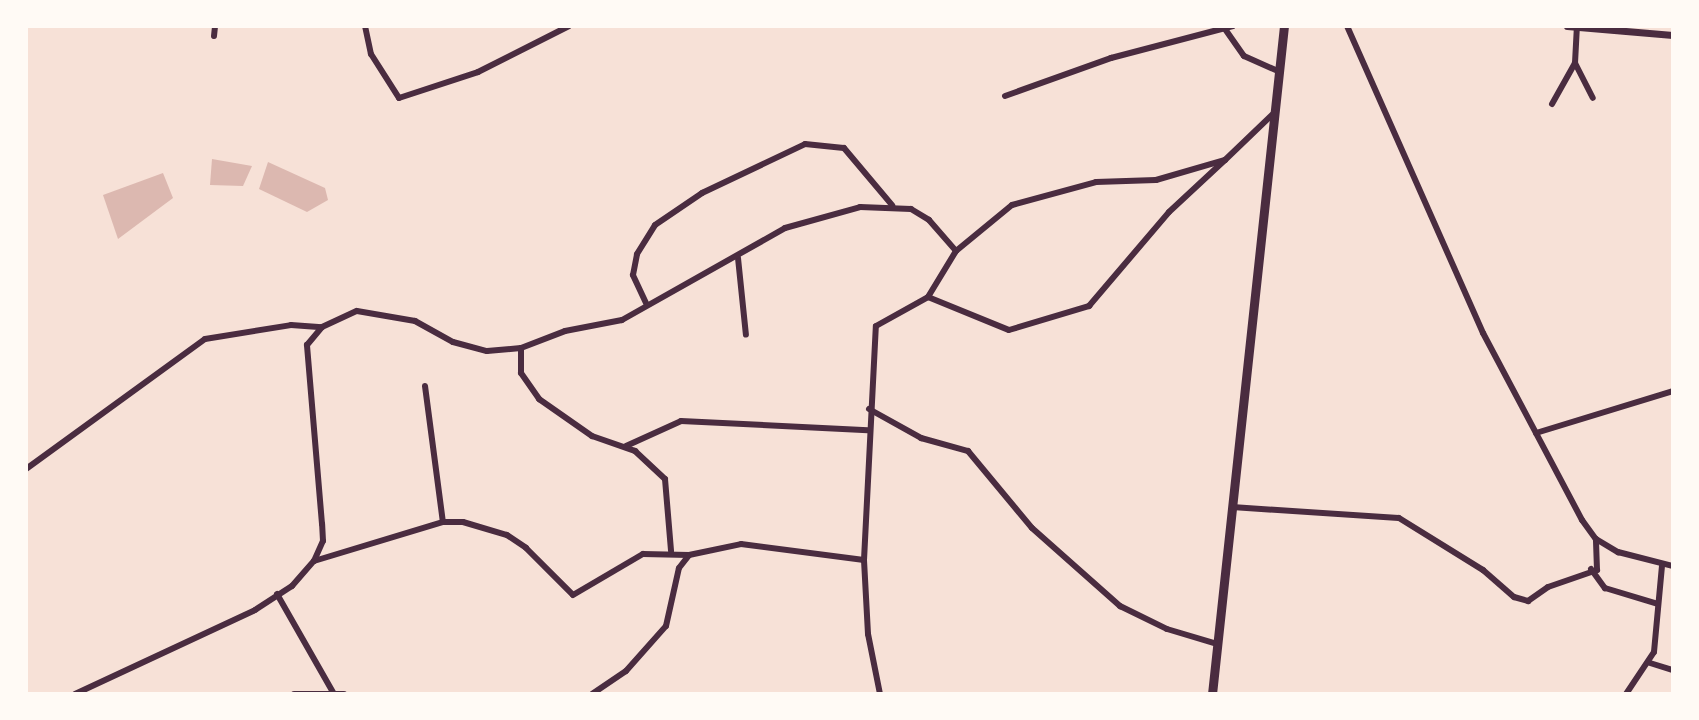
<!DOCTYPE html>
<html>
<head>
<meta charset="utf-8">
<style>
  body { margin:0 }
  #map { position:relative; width:1699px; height:720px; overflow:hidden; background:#f7e1d7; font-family:"Titillium Web",sans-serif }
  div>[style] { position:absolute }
  .water>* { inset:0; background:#dcb8b0 }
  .minor>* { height:6px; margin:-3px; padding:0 3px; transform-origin:3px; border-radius:3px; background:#4a2c40 }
  .tertiary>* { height:7px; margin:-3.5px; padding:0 3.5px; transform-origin:3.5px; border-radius:3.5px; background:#4a2c40 }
  .trunk>* { height:9px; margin:-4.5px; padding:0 4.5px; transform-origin:4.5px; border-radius:4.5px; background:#4a2c40 }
  span { translate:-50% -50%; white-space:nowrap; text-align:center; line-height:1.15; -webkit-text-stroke:8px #fffaf5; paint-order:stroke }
  .frame { position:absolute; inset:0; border:28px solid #fffaf5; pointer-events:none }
</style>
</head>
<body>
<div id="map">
  <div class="water">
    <div style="clip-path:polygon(212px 159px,252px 166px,243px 186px,210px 185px)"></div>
    <div style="clip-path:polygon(268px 162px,325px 188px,328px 200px,307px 212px,259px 189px)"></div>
    <div style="clip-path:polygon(163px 173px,173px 198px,118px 239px,103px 195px)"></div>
  </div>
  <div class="minor">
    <div style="left:365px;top:26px;width:29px;rotate:78deg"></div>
    <div style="left:371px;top:54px;width:52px;rotate:57.5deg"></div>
    <div style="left:399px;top:98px;width:83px;rotate:-18.2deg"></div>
    <div style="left:478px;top:72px;width:102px;rotate:-26.8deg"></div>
    <div style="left:1347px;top:26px;width:336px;rotate:66.1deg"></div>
    <div style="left:1483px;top:333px;width:212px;rotate:62.1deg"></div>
    <div style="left:1582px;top:520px;width:24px;rotate:54deg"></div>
    <div style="left:1596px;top:539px;width:26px;rotate:31deg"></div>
    <div style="left:1618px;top:552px;width:57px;rotate:14.3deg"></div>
    <div style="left:1225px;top:29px;width:33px;rotate:55deg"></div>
    <div style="left:1244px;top:56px;width:39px;rotate:24deg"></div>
    <div style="left:214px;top:36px;width:10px;rotate:-84deg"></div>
    <div style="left:1575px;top:63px;width:39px;rotate:63deg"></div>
    <div style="left:1005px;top:96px;width:113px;rotate:-19.7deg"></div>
    <div style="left:1111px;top:58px;width:126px;rotate:-14.7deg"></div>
    <div style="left:1552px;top:104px;width:47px;rotate:-60.7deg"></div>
    <div style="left:1575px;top:63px;width:37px;rotate:-87deg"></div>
    <div style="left:738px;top:258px;width:77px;rotate:84.1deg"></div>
    <div style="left:928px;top:297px;width:87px;rotate:22.2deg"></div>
    <div style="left:1009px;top:330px;width:84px;rotate:-16.7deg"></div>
    <div style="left:1089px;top:306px;width:123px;rotate:-49.6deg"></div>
    <div style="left:1169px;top:212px;width:76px;rotate:-42.9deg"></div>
    <div style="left:646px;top:303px;width:31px;rotate:-115deg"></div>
    <div style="left:633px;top:275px;width:21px;rotate:-79deg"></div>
    <div style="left:637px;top:254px;width:34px;rotate:-58deg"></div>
    <div style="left:655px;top:225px;width:57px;rotate:-34.2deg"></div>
    <div style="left:702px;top:193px;width:114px;rotate:-25.4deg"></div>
    <div style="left:805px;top:144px;width:39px;rotate:6deg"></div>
    <div style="left:844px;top:148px;width:75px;rotate:49.9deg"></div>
    <div style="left:521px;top:348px;width:25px;rotate:90deg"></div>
    <div style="left:521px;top:373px;width:32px;rotate:55deg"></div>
    <div style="left:539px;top:399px;width:65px;rotate:34.9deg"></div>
    <div style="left:592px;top:436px;width:46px;rotate:19.2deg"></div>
    <div style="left:635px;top:451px;width:41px;rotate:43deg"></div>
    <div style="left:665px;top:479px;width:72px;rotate:85.2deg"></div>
    <div style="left:425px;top:386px;width:137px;rotate:82.5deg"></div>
    <div style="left:869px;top:409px;width:60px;rotate:29.1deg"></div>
    <div style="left:921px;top:438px;width:49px;rotate:15.5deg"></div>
    <div style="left:968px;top:451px;width:100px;rotate:50.3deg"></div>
    <div style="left:1032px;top:528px;width:118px;rotate:41.6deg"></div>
    <div style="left:1120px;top:606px;width:52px;rotate:26.1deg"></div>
    <div style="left:1167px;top:629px;width:52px;rotate:16.7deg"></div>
    <div style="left:1536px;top:433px;width:143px;rotate:-17deg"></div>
    <div style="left:626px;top:446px;width:60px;rotate:-24.4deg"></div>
    <div style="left:681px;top:421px;width:187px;rotate:2.8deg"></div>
    <div style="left:26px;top:469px;width:221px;rotate:-36deg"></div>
    <div style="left:205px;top:339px;width:87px;rotate:-9.2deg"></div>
    <div style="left:291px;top:325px;width:31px;rotate:4deg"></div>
    <div style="left:1232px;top:507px;width:167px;rotate:3.8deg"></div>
    <div style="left:1399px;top:518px;width:99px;rotate:31.8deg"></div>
    <div style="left:1483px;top:570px;width:41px;rotate:41.1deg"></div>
    <div style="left:1514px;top:597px;width:15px;rotate:16deg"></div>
    <div style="left:1528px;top:601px;width:24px;rotate:-35deg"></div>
    <div style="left:1548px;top:587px;width:52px;rotate:-19.1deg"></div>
    <div style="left:1597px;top:570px;width:31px;rotate:-92deg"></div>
    <div style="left:314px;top:561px;width:135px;rotate:-16.8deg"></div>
    <div style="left:443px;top:522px;width:20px"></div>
    <div style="left:463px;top:522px;width:46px;rotate:16.5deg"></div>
    <div style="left:507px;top:535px;width:23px;rotate:34deg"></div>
    <div style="left:526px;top:548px;width:66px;rotate:45deg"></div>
    <div style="left:573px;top:595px;width:81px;rotate:-30.4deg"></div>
    <div style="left:643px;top:554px;width:46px;rotate:1.2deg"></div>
    <div style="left:1591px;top:569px;width:24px;rotate:54deg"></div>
    <div style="left:1605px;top:588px;width:55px;rotate:16.8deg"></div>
    <div style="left:277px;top:594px;width:113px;rotate:60.3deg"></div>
    <div style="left:1650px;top:663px;width:24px;rotate:17deg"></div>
    <div style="left:75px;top:694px;width:199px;rotate:-25deg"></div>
    <div style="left:255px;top:610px;width:44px;rotate:-33deg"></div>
    <div style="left:292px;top:586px;width:33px;rotate:-49deg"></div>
    <div style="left:314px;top:561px;width:22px;rotate:-66deg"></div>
    <div style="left:323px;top:541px;width:17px;rotate:-93deg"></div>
    <div style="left:322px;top:524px;width:180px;rotate:-94.8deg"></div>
    <div style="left:307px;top:345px;width:23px;rotate:-50deg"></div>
    <div style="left:322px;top:327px;width:38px;rotate:-25deg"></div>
    <div style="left:357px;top:311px;width:59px;rotate:9.8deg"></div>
    <div style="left:415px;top:321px;width:43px;rotate:28.9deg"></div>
    <div style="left:453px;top:342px;width:35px;rotate:15deg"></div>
    <div style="left:487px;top:351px;width:34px;rotate:-5deg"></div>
    <div style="left:521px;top:348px;width:47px;rotate:-21.1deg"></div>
    <div style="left:565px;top:331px;width:58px;rotate:-10.9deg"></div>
    <div style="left:622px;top:320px;width:187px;rotate:-29.4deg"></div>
    <div style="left:785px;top:228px;width:78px;rotate:-15.6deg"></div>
    <div style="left:860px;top:207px;width:51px;rotate:2.2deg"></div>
    <div style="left:911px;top:209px;width:21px;rotate:31deg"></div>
    <div style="left:929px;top:220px;width:41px;rotate:48.9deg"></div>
    <div style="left:294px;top:694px;width:50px"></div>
    <div style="left:592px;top:694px;width:41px;rotate:-34.1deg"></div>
    <div style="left:626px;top:671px;width:60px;rotate:-48.4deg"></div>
    <div style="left:666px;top:626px;width:59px;rotate:-77.4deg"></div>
    <div style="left:679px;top:568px;width:16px;rotate:-52deg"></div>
    <div style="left:689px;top:555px;width:53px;rotate:-11.9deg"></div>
    <div style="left:741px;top:544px;width:124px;rotate:7.4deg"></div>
    <div style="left:880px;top:694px;width:61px;rotate:-101.3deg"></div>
    <div style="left:868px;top:634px;width:74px;rotate:-93.1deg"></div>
    <div style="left:864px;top:560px;width:234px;rotate:-87.1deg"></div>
    <div style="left:876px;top:326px;width:60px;rotate:-29.1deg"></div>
    <div style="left:928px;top:297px;width:54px;rotate:-58.7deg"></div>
    <div style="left:956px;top:251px;width:72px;rotate:-39.4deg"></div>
    <div style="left:1012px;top:205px;width:87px;rotate:-15.3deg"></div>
    <div style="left:1096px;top:182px;width:60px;rotate:-1.9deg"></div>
    <div style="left:1156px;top:180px;width:72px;rotate:-16.2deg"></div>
    <div style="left:1225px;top:160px;width:68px;rotate:-43.8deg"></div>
    <div style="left:1626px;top:694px;width:50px;rotate:-56.3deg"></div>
    <div style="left:1654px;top:652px;width:86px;rotate:-84.7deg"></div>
  </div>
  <div class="tertiary">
    <div style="left:1567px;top:26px;width:106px;rotate:4.9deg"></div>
  </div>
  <div class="trunk">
    <div style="left:1212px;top:694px;width:672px;rotate:-83.85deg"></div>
  </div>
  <div class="frame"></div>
</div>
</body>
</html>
